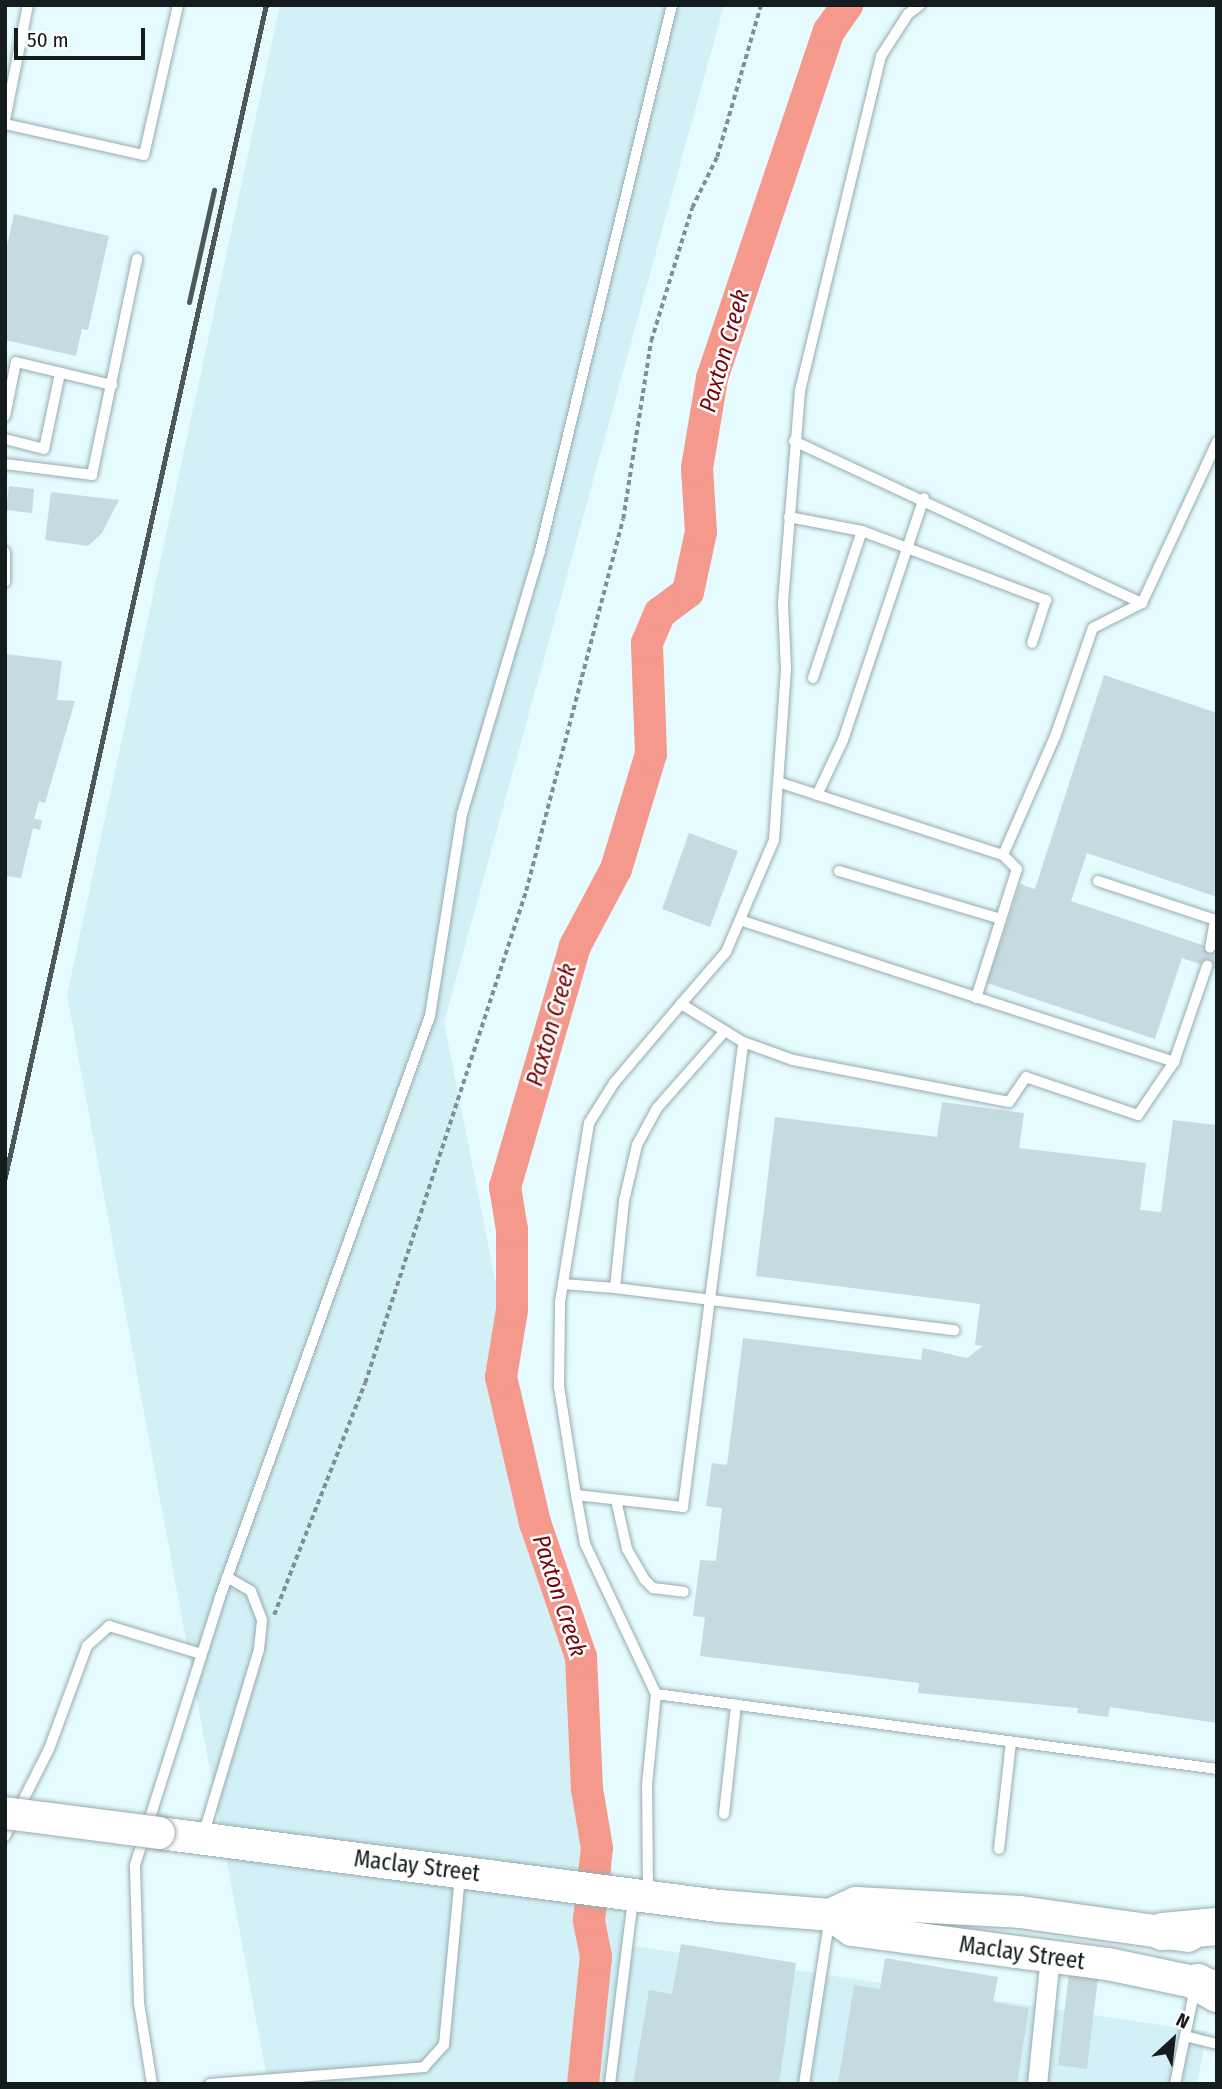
<!DOCTYPE html>
<html>
<head>
<meta charset="utf-8">
<style>
  body { margin:0 }
  #map { position:relative; width:1222px; height:2089px; overflow:hidden; background:#e5fbff; font-family:"Fira Sans Condensed",sans-serif }
  div>[style] { position:absolute }
  .built>* { inset:0; background:#d2f0f6 }
  .river>* { height:32px; margin:-16px; padding:0 16px; transform-origin:16px; border-radius:16px; background:#f4998c }
  .building>* { inset:0; background:#c6dbdf }
  .path>* { height:3.5px; margin-top:-1.75px; transform-origin:0; background:repeating-linear-gradient(90deg,#808f92 0 5px,transparent 0 8.5px) }
  .roads { filter:drop-shadow(0 0 2px #97abaf) drop-shadow(0 0 2px #97abaf) }
  .lane>* { height:10px; margin:-5px; padding:0 5px; transform-origin:5px; border-radius:5px; background:#fff }
  .street>* { height:19px; margin:-9.5px; padding:0 9.5px; transform-origin:9.5px; border-radius:9.5px; background:#fff }
  .primary>* { height:32px; margin:-16px; padding:0 16px; transform-origin:16px; border-radius:16px; background:#fff }
  .highway>* { height:37px; margin:-18.5px; padding:0 18.5px; transform-origin:18.5px; border-radius:18.5px; background:#fff }
  .rail>* { height:5px; margin:-2.5px; padding:0 2.5px; transform-origin:2.5px; border-radius:2.5px; background:#4d585b }
  .bridges { filter:drop-shadow(0 0 2px #97abaf) drop-shadow(0 0 2px #97abaf) }
  .primary-bridge>* { height:32px; margin:-16px; padding:0 16px; transform-origin:16px; border-radius:16px; background:#fff }
  span { translate:-50% -50%; white-space:nowrap; text-align:center; line-height:1.15; -webkit-text-stroke:5px #fff; paint-order:stroke }
  .street-label { font-size:23px; color:#141c1e }
  .water-label { font-size:24px; color:#750506; font-style:italic }
  .frame { position:absolute; inset:0; border:7px solid #141c1e; pointer-events:none }
  .north { position:absolute; left:1138px; top:2005px; width:70px; height:70px; -webkit-text-stroke:5px #fff; paint-order:stroke; rotate:27deg; font-size:19px; font-weight:700; line-height:28px; text-align:center; color:#141c1e }
  .north::after { content:''; display:block; margin:auto; width:24px; height:32px; background:#141c1e; clip-path:polygon(50% 0,100% 100%,50% 72%,0 100%) }
  .scale { position:absolute; left:14px; top:28px; width:131px; height:32px; box-sizing:border-box; border:4px solid #141c1e; border-top:0; padding-left:9px; font-size:21px; line-height:24px; white-space:nowrap; color:#141c1e; -webkit-text-stroke:5px #fff; paint-order:stroke }
</style>
</head>
<body>
<div id="map">
  <div class="built">
    <div style="clip-path:polygon(280px 5px,724px 5px,444px 1022px,627px 1945px,1207px 2032px,1197px 2084px,268px 2084px,67px 995px)"></div>
  </div>
  <div class="river">
    <div style="left:583px;top:2084px;width:128px;rotate:-84.2deg"></div>
    <div style="left:596px;top:1957px;width:38px;rotate:-101deg"></div>
    <div style="left:589px;top:1920px;width:72px;rotate:-83.7deg"></div>
    <div style="left:597px;top:1848px;width:60px;rotate:-99.6deg"></div>
    <div style="left:587px;top:1789px;width:132px;rotate:-92.6deg"></div>
    <div style="left:581px;top:1657px;width:142px;rotate:-108.9deg"></div>
    <div style="left:535px;top:1523px;width:150px;rotate:-103.1deg"></div>
    <div style="left:501px;top:1377px;width:68px;rotate:-80.7deg"></div>
    <div style="left:512px;top:1310px;width:80px;rotate:-90deg"></div>
    <div style="left:512px;top:1230px;width:44px;rotate:-99.2deg"></div>
    <div style="left:505px;top:1187px;width:251px;rotate:-73.8deg"></div>
    <div style="left:575px;top:946px;width:87px;rotate:-62deg"></div>
    <div style="left:616px;top:869px;width:120px;rotate:-73.1deg"></div>
    <div style="left:651px;top:754px;width:111px;rotate:-92.1deg"></div>
    <div style="left:647px;top:643px;width:33px;rotate:-67deg"></div>
    <div style="left:660px;top:613px;width:35px;rotate:-37deg"></div>
    <div style="left:688px;top:592px;width:61px;rotate:-77.8deg"></div>
    <div style="left:701px;top:532px;width:64px;rotate:-93.6deg"></div>
    <div style="left:697px;top:468px;width:91px;rotate:-80.5deg"></div>
    <div style="left:712px;top:378px;width:366px;rotate:-71.4deg"></div>
    <div style="left:829px;top:31px;width:32px;rotate:-55deg"></div>
  </div>
  <div class="building">
    <div style="clip-path:polygon(14px 214px,109px 236px,88px 330px,82px 329px,76px 356px,5px 340px,5px 255px)"></div>
    <div style="clip-path:polygon(9px 486px,34px 489px,32px 513px,6px 510px)"></div>
    <div style="clip-path:polygon(51px 492px,101px 498px,119px 500px,102px 533px,88px 546px,45px 540px)"></div>
    <div style="clip-path:polygon(6px 654px,62px 661px,57px 700px,75px 701px,45px 803px,39px 801px,34px 819px,42px 820px,40px 830px,33px 828px,21px 878px,5px 876px)"></div>
    <div style="clip-path:polygon(1104px 675px,1217px 713px,1217px 897px,1087px 853px,1071px 901px,1217px 950px,1217px 970px,1182px 958px,1155px 1039px,987px 983px,1020px 884px,1035px 889px)"></div>
    <div style="clip-path:polygon(689px 833px,738px 851px,710px 927px,662px 909px)"></div>
    <div style="clip-path:polygon(942px 1102px,1024px 1113px,1019px 1148px,1146px 1163px,1140px 1210px,1161px 1212px,1173px 1120px,1217px 1125px,1217px 1723px,1110px 1707px,1108px 1717px,1077px 1713px,1078px 1708px,918px 1693px,919px 1683px,700px 1656px,705px 1617px,693px 1616px,700px 1560px,716px 1561px,722px 1508px,706px 1506px,712px 1463px,727px 1465px,743px 1338px,921px 1360px,923px 1348px,967px 1358px,983px 1346px,975px 1345px,980px 1304px,756px 1276px,775px 1117px,937px 1137px)"></div>
    <div style="clip-path:polygon(681px 1944px,796px 1963px,779px 2084px,633px 2084px,649px 1990px,672px 1994px)"></div>
    <div style="clip-path:polygon(885px 1958px,998px 1977px,993px 2002px,1029px 2008px,1017px 2084px,838px 2084px,854px 1985px,880px 1989px)"></div>
    <div style="clip-path:polygon(1069px 1974px,1098px 1978px,1087px 2069px,1058px 2065px)"></div>
  </div>
  <div class="path">
    <div style="left:274px;top:1615px;width:249px;rotate:-68.6deg"></div>
    <div style="left:365px;top:1383px;width:518px;rotate:-71.88deg"></div>
    <div style="left:526px;top:891px;width:384px;rotate:-75.4deg"></div>
    <div style="left:623px;top:519px;width:180px;rotate:-81.1deg"></div>
    <div style="left:651px;top:341px;width:139px;rotate:-72.9deg"></div>
    <div style="left:692px;top:208px;width:57px;rotate:-63.9deg"></div>
    <div style="left:717px;top:157px;width:158px;rotate:-73.9deg"></div>
  </div>
  <div class="roads">
    <div class="lane">
      <div style="left:920px;top:5px;width:15px;rotate:143deg"></div>
      <div style="left:908px;top:14px;width:50px;rotate:122.7deg"></div>
      <div style="left:881px;top:56px;width:345px;rotate:103.6deg"></div>
      <div style="left:800px;top:391px;width:213px;rotate:94.6deg"></div>
      <div style="left:783px;top:603px;width:66px;rotate:87.4deg"></div>
      <div style="left:786px;top:669px;width:113px;rotate:94deg"></div>
      <div style="left:778px;top:782px;width:237px;rotate:18deg"></div>
      <div style="left:1003px;top:855px;width:132px;rotate:-66.3deg"></div>
      <div style="left:1056px;top:734px;width:112px;rotate:-70.8deg"></div>
      <div style="left:1093px;top:628px;width:55px;rotate:-27deg"></div>
      <div style="left:1142px;top:603px;width:178px;rotate:-65deg"></div>
      <div style="left:5px;top:120px;width:117px;rotate:-78.7deg"></div>
      <div style="left:5px;top:124px;width:142px;rotate:12.6deg"></div>
      <div style="left:144px;top:155px;width:154px;rotate:-77.2deg"></div>
      <div style="left:5px;top:416px;width:55px;rotate:-78.5deg"></div>
      <div style="left:16px;top:362px;width:99px;rotate:13.5deg"></div>
      <div style="left:5px;top:439px;width:40px;rotate:14.4deg"></div>
      <div style="left:44px;top:449px;width:78px;rotate:-78.1deg"></div>
      <div style="left:794px;top:441px;width:384px;rotate:25deg"></div>
      <div style="left:5px;top:464px;width:88px;rotate:7.2deg"></div>
      <div style="left:92px;top:475px;width:221px;rotate:-78.2deg"></div>
      <div style="left:789px;top:517px;width:74px;rotate:10.9deg"></div>
      <div style="left:862px;top:531px;width:197px;rotate:20.6deg"></div>
      <div style="left:1046px;top:600px;width:45px;rotate:108deg"></div>
      <div style="left:5px;top:552px;width:30px;rotate:90deg"></div>
      <div style="left:813px;top:678px;width:155px;rotate:-71.6deg"></div>
      <div style="left:817px;top:795px;width:61px;rotate:-64.7deg"></div>
      <div style="left:843px;top:740px;width:255px;rotate:-71.5deg"></div>
      <div style="left:839px;top:871px;width:169px;rotate:16.5deg"></div>
      <div style="left:1098px;top:881px;width:123px;rotate:18.4deg"></div>
      <div style="left:1215px;top:920px;width:28px;rotate:100deg"></div>
      <div style="left:740px;top:920px;width:457px;rotate:18.1deg"></div>
      <div style="left:1174px;top:1062px;width:64px;rotate:124.2deg"></div>
      <div style="left:1138px;top:1115px;width:118px;rotate:-161.3deg"></div>
      <div style="left:1026px;top:1077px;width:30px;rotate:124deg"></div>
      <div style="left:1009px;top:1102px;width:220px;rotate:-169deg"></div>
      <div style="left:793px;top:1060px;width:53px;rotate:-160.2deg"></div>
      <div style="left:976px;top:998px;width:135px;rotate:-72.4deg"></div>
      <div style="left:1017px;top:869px;width:20px;rotate:-135deg"></div>
      <div style="left:725px;top:1031px;width:103px;rotate:131.4deg"></div>
      <div style="left:657px;top:1108px;width:42px;rotate:118.4deg"></div>
      <div style="left:637px;top:1145px;width:57px;rotate:103.1deg"></div>
      <div style="left:624px;top:1201px;width:87px;rotate:95.9deg"></div>
      <div style="left:615px;top:1288px;width:342px;rotate:7.1deg"></div>
      <div style="left:1174px;top:1062px;width:102px;rotate:-71deg"></div>
      <div style="left:563px;top:1284px;width:52px;rotate:4.4deg"></div>
      <div style="left:576px;top:1495px;width:109px;rotate:-98.9deg"></div>
      <div style="left:559px;top:1387px;width:85px;rotate:-89.3deg"></div>
      <div style="left:560px;top:1302px;width:181px;rotate:-80.8deg"></div>
      <div style="left:589px;top:1123px;width:47px;rotate:-58deg"></div>
      <div style="left:614px;top:1083px;width:104px;rotate:-49.7deg"></div>
      <div style="left:616px;top:1500px;width:50px;rotate:77.3deg"></div>
      <div style="left:627px;top:1549px;width:34px;rotate:60deg"></div>
      <div style="left:644px;top:1579px;width:13px;rotate:45deg"></div>
      <div style="left:653px;top:1588px;width:31px;rotate:7deg"></div>
      <div style="left:656px;top:1694px;width:566px;rotate:7.61deg"></div>
      <div style="left:724px;top:1814px;width:110px;rotate:-83.7deg"></div>
      <div style="left:5px;top:1836px;width:97px;rotate:-63.2deg"></div>
      <div style="left:49px;top:1749px;width:110px;rotate:-69.7deg"></div>
      <div style="left:87px;top:1646px;width:30px;rotate:-42deg"></div>
      <div style="left:109px;top:1626px;width:96px;rotate:16.9deg"></div>
      <div style="left:203px;top:1836px;width:195px;rotate:-73.3deg"></div>
      <div style="left:259px;top:1649px;width:29px;rotate:-84deg"></div>
      <div style="left:262px;top:1620px;width:31px;rotate:-111deg"></div>
      <div style="left:251px;top:1591px;width:28px;rotate:-150deg"></div>
      <div style="left:999px;top:1849px;width:108px;rotate:-83.6deg"></div>
      <div style="left:648px;top:1892px;width:107px;rotate:-90.5deg"></div>
      <div style="left:647px;top:1785px;width:91px;rotate:-84.4deg"></div>
      <div style="left:656px;top:1694px;width:166px;rotate:-115.3deg"></div>
      <div style="left:585px;top:1544px;width:50px;rotate:-100.4deg"></div>
      <div style="left:576px;top:1495px;width:108px;rotate:6.4deg"></div>
      <div style="left:683px;top:1507px;width:469px;rotate:-82.6deg"></div>
      <div style="left:743px;top:1042px;width:73px;rotate:-148.5deg"></div>
      <div style="left:681px;top:1004px;width:69px;rotate:-49.1deg"></div>
      <div style="left:726px;top:952px;width:122px;rotate:-66.8deg"></div>
      <div style="left:774px;top:840px;width:58px;rotate:-86.1deg"></div>
      <div style="left:1185px;top:2036px;width:33px;rotate:14deg"></div>
      <div style="left:152px;top:2084px;width:82px;rotate:-99.1deg"></div>
      <div style="left:139px;top:2003px;width:138px;rotate:-91.7deg"></div>
      <div style="left:135px;top:1865px;width:281px;rotate:-72.4deg"></div>
      <div style="left:220px;top:1597px;width:618px;rotate:-70.13deg"></div>
      <div style="left:430px;top:1016px;width:205px;rotate:-81deg"></div>
      <div style="left:462px;top:814px;width:274px;rotate:-73.5deg"></div>
      <div style="left:540px;top:551px;width:562px;rotate:-76.41deg"></div>
      <div style="left:210px;top:2084px;width:215px;rotate:-4.5deg"></div>
      <div style="left:424px;top:2067px;width:30px;rotate:-48deg"></div>
      <div style="left:444px;top:2045px;width:170px;rotate:-84.6deg"></div>
      <div style="left:610px;top:2084px;width:185px;rotate:-82.9deg"></div>
      <div style="left:804px;top:2084px;width:164px;rotate:-81.2deg"></div>
      <div style="left:1175px;top:2084px;width:98px;rotate:-78.2deg"></div>
    </div>
    <div class="street">
      <div style="left:1037px;top:2084px;width:129px;rotate:-84.2deg"></div>
    </div>
    <div class="primary">
      <div style="left:159px;top:1833px;width:565px;rotate:7.43deg"></div>
      <div style="left:719px;top:1906px;width:111px;rotate:4.6deg"></div>
      <div style="left:830px;top:1915px;width:27px;rotate:34deg"></div>
      <div style="left:852px;top:1930px;width:258px;rotate:7.6deg"></div>
      <div style="left:1108px;top:1964px;width:111px;rotate:11.9deg"></div>
      <div style="left:830px;top:1915px;width:29px;rotate:-25deg"></div>
      <div style="left:856px;top:1903px;width:164px;rotate:3.1deg"></div>
      <div style="left:1020px;top:1912px;width:170px;rotate:8.1deg"></div>
    </div>
    <div class="highway">
      <div style="left:1162px;top:1931px;width:55px;rotate:-5.2deg"></div>
      <div style="left:1197px;top:1982px;width:23px;rotate:29deg"></div>
    </div>
  </div>
  <div class="rail">
    <div style="left:189px;top:302px;width:115px;rotate:-77.4deg"></div>
    <div style="left:5px;top:1177px;width:1201px;rotate:-77.45deg"></div>
  </div>
  <div class="bridges">
    <div class="primary-bridge">
      <div style="left:5px;top:1813px;width:155px;rotate:7.4deg"></div>
    </div>
  </div>
  <div class="street-label">
    <span style="left:417px;top:1866px;rotate:7deg">Maclay Street</span>
    <span style="left:1022px;top:1953px;rotate:8deg">Maclay Street</span>
  </div>
  <div class="water-label">
    <span style="left:725px;top:351px;rotate:-74deg">Paxton Creek</span>
    <span style="left:552px;top:1025px;rotate:-74deg">Paxton Creek</span>
    <span style="left:559px;top:1596px;rotate:72deg">Paxton Creek</span>
  </div>
  <div class="frame"></div>
  <div class="north">N</div>
  <div class="scale">50 m</div>
</div>
</body>
</html>
